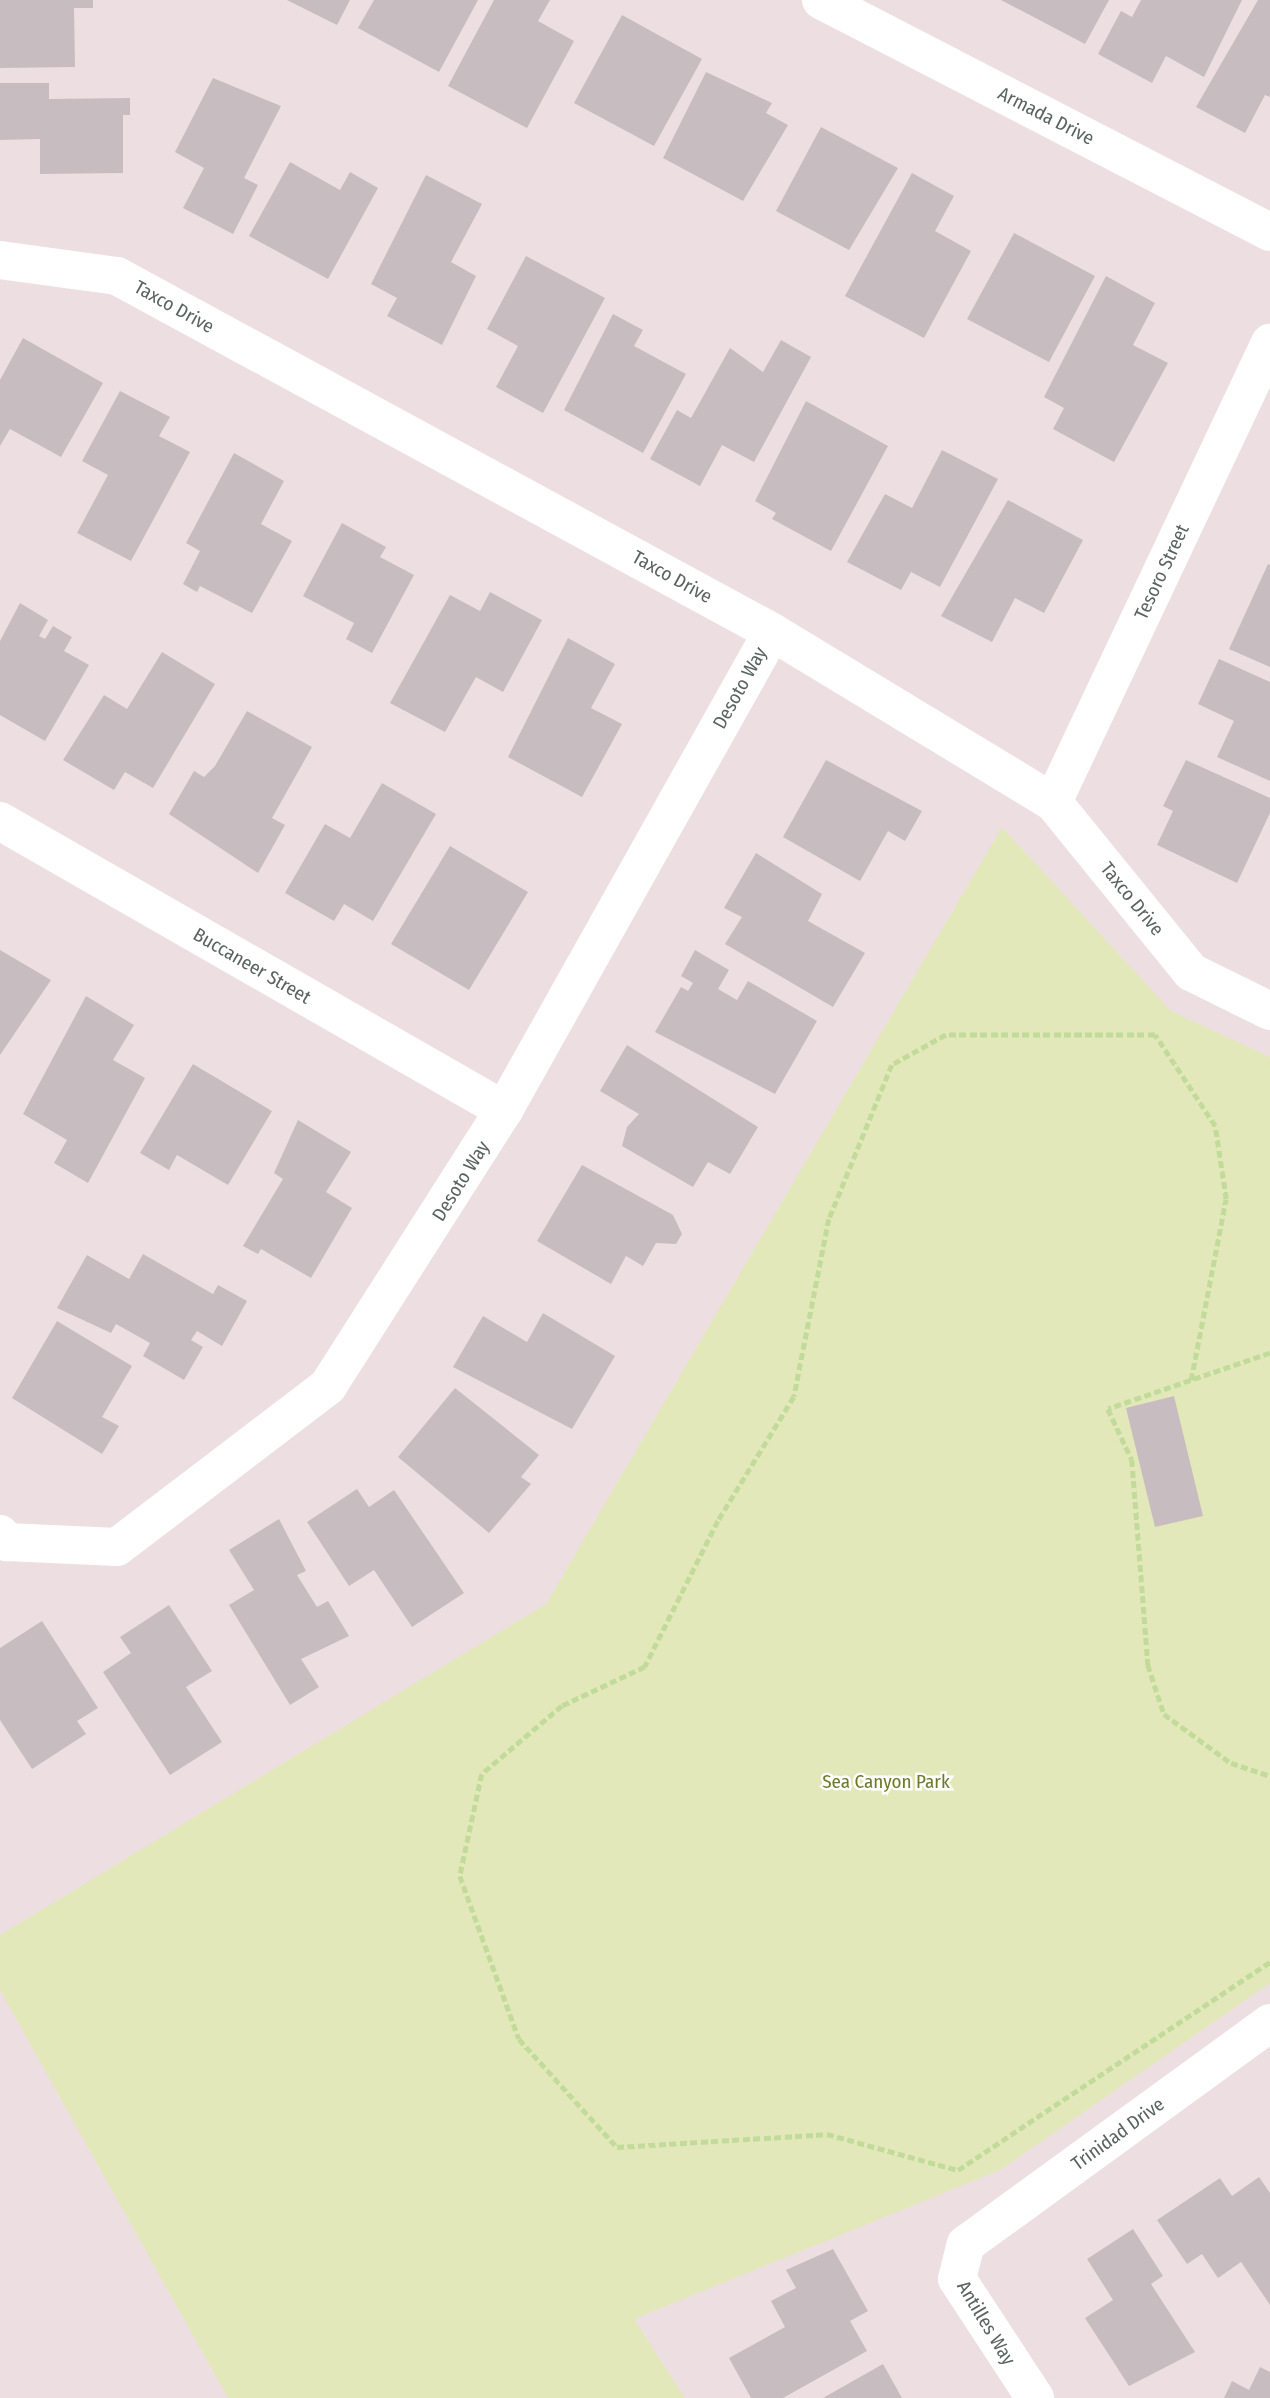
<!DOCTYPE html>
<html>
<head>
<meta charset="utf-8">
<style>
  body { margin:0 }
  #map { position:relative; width:1270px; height:2398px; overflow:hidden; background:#eddfe1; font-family:"Fira Sans Condensed",sans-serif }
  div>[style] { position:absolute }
  .green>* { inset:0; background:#e2e8b9 }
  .building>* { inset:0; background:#c7bcbf }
  .path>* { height:4.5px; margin-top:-2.25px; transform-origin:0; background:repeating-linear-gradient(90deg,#c2db9b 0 7px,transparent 0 10.5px) }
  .street>* { height:38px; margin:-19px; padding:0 19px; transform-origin:19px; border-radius:19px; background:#fff }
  span { translate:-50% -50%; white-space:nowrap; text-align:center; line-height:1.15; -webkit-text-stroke:5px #fff; paint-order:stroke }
  .street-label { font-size:19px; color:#58625f }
  .park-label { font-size:19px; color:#6c7a29 }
</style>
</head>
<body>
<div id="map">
  <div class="green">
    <div style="clip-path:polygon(1002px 827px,1171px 1011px,1270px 1057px,1270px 1983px,1000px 2170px,634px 2319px,685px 2398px,228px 2398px,0 1990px,0 1935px,546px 1604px)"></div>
  </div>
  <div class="building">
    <div style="clip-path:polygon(0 0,93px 0,93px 8px,74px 8px,75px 67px,0 68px)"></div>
    <div style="clip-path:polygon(287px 0,350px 0,337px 25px)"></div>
    <div style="clip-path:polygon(374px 0,478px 0,439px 72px,358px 28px)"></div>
    <div style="clip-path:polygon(494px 0,550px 0,538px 21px,574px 41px,527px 128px,448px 86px)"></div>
    <div style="clip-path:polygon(1001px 0,1109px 0,1085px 44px)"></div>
    <div style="clip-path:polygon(1141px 0,1242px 0,1204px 77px,1166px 56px,1152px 83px,1098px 54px,1121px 11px,1132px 17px)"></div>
    <div style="clip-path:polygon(1258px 0,1270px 0,1270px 97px,1265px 95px,1245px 133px,1196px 107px)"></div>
    <div style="clip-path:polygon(622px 15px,702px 59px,654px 146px,574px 103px)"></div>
    <div style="clip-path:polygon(706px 72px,772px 103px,766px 113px,788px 125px,743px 201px,663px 158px)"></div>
    <div style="clip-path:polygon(213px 78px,281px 106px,244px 178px,258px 185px,233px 234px,183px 208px,204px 168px,175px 152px)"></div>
    <div style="clip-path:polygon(0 83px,49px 83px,49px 99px,130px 98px,130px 115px,123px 115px,123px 173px,40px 174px,40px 139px,0 140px)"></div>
    <div style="clip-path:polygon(821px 127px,898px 168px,849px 250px,776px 211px)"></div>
    <div style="clip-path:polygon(290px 162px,340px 190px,350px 172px,378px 188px,328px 279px,249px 236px)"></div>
    <div style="clip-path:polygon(912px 173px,954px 196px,935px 231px,971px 251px,924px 338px,845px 296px)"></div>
    <div style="clip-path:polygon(426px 175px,482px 204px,451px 262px,476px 276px,442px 345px,387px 316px,397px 298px,371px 284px)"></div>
    <div style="clip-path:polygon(1014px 233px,1095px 276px,1049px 362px,967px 319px)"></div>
    <div style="clip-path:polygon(526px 256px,605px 298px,543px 413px,496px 387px,518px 346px,487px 329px)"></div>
    <div style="clip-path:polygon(1106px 276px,1155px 303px,1133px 345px,1168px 363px,1114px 462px,1053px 429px,1064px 408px,1044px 397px)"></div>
    <div style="clip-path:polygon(613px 314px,643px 330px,634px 346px,686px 374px,643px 453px,564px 410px)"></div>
    <div style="clip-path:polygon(23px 338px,103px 383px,61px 457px,10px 429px,0 446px,0 380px)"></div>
    <div style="clip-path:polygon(781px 340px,811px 357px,754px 462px,722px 445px,700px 486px,650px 459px,677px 410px,691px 418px,730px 348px,763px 372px)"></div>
    <div style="clip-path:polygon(120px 391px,170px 417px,159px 436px,190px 452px,131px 561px,77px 533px,108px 475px,82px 461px)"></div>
    <div style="clip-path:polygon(806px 401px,888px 446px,831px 551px,772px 519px,776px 513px,755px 501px)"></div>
    <div style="clip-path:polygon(942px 450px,998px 479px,940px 587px,911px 572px,901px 590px,847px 562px,885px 494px,912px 508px)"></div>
    <div style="clip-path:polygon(234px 453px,284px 481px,261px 524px,292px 541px,252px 613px,200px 586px,197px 592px,183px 584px,200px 551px,186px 543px)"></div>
    <div style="clip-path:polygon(1008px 500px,1083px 540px,1044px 613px,1015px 598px,992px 642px,941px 616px)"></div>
    <div style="clip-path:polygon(342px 523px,386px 547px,380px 557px,414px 575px,372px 653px,346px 639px,354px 623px,303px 596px)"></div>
    <div style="clip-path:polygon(1268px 564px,1270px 565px,1270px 667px,1229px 649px)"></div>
    <div style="clip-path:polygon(490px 592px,542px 620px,503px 692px,476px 677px,445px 732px,390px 703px,450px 595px,480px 611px)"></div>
    <div style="clip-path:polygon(20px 603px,48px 620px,39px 636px,45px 639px,53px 626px,72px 637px,64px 651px,89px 665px,45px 741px,0 715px,0 641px)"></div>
    <div style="clip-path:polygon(568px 638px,615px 664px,591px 708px,622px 724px,582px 797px,508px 757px)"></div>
    <div style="clip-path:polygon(162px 652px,215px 684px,153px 788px,125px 772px,114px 790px,63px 760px,104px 695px,127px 709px)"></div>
    <div style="clip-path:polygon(1219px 659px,1270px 682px,1270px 781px,1217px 757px,1234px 721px,1198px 704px)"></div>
    <div style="clip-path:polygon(247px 711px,312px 747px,272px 818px,285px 825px,258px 873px,169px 814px,194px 771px,204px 777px,215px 766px)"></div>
    <div style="clip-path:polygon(826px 760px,922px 811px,905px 841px,888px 831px,860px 881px,783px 837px)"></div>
    <div style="clip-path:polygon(1186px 760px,1270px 798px,1270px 813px,1237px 883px,1157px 845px,1173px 811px,1163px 806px)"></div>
    <div style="clip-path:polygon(382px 783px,436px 814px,373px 921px,344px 904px,334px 921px,285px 893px,325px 824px,350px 838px)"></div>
    <div style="clip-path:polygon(450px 846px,528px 892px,469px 990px,391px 944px)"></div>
    <div style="clip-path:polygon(756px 853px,822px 894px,808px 921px,865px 953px,833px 1007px,725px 944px,742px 917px,724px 908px)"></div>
    <div style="clip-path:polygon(0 950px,51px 980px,0 1055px)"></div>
    <div style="clip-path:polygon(695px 950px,729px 970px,718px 989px,737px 1000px,748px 981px,817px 1021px,775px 1094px,655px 1032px,681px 987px,688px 991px,693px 983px,681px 976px)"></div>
    <div style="clip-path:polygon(86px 996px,134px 1025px,113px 1060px,145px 1078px,88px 1183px,54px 1163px,67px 1140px,23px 1114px)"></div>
    <div style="clip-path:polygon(627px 1045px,758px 1127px,730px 1174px,708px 1162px,693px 1187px,622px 1146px,627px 1127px,639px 1114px,600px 1091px)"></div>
    <div style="clip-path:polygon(193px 1064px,272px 1111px,228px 1185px,177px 1155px,169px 1170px,140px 1153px)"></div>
    <div style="clip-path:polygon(298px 1120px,351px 1152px,326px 1192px,352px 1208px,311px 1278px,261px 1249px,258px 1254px,243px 1246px,283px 1179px,274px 1173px)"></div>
    <div style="clip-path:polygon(582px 1165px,673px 1215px,682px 1234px,676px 1244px,656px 1243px,643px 1266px,626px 1256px,611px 1284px,537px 1241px)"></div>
    <div style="clip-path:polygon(143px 1254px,213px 1294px,218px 1285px,247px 1301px,222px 1346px,197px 1331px,191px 1340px,203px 1347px,184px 1380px,143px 1356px,150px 1343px,116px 1324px,111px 1333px,57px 1308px,87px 1255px,129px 1279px)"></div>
    <div style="clip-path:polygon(543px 1313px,615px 1356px,572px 1429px,453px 1367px,483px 1316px,527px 1342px)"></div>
    <div style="clip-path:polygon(57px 1321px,132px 1366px,102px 1417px,119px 1426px,102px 1454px,12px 1398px)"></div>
    <div style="clip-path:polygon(455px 1388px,539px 1455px,521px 1477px,531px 1484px,489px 1533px,398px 1457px)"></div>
    <div style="clip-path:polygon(1174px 1396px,1203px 1516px,1155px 1527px,1126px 1408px)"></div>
    <div style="clip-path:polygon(357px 1489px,369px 1507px,394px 1490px,464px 1593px,412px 1627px,374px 1570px,349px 1586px,307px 1522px)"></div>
    <div style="clip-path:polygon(279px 1519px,306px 1571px,297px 1575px,317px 1607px,328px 1601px,349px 1636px,301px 1659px,319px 1687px,290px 1705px,229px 1605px,254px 1590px,229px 1550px)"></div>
    <div style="clip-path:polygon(169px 1605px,212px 1671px,186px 1687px,222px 1742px,170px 1775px,103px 1672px,131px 1653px,120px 1637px)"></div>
    <div style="clip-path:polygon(42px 1621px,98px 1708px,77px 1721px,86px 1734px,32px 1769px,0 1720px,0 1648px)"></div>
    <div style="clip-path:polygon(1259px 2177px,1270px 2193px,1270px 2305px,1241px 2262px,1218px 2278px,1202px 2254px,1187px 2264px,1157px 2220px,1220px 2178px,1232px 2196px)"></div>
    <div style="clip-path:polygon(1133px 2229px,1163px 2276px,1151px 2284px,1195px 2352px,1129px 2386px,1085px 2318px,1113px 2300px,1087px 2259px)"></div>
    <div style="clip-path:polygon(833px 2249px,868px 2311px,850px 2321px,867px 2351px,783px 2398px,751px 2398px,729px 2358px,785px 2327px,771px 2301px,796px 2288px,786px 2270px)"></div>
    <div style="clip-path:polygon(883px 2364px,902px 2398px,823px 2398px)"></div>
    <div style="clip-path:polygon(1260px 2367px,1270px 2372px,1270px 2398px,1224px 2398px,1232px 2381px,1249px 2390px)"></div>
  </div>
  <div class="path">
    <div style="left:1270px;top:1353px;width:171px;rotate:160.9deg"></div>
    <div style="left:1108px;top:1409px;width:56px;rotate:64.8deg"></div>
    <div style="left:1132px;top:1460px;width:206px;rotate:85.5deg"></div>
    <div style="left:1148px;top:1665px;width:52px;rotate:71.9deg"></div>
    <div style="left:1164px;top:1714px;width:83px;rotate:36.2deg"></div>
    <div style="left:1231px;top:1763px;width:41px;rotate:18.4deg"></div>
    <div style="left:1191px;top:1380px;width:184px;rotate:-79.1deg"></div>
    <div style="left:1226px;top:1199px;width:74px;rotate:-98.6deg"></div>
    <div style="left:1215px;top:1126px;width:109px;rotate:-123.4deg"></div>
    <div style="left:1155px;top:1035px;width:209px;rotate:180deg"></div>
    <div style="left:946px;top:1035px;width:62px;rotate:150.9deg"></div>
    <div style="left:892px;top:1065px;width:166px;rotate:112.2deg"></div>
    <div style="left:829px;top:1219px;width:181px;rotate:101.1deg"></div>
    <div style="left:794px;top:1397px;width:145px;rotate:121.5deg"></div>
    <div style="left:718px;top:1521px;width:163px;rotate:116.6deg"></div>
    <div style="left:645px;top:1667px;width:92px;rotate:154.8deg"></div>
    <div style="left:562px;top:1706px;width:105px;rotate:139.6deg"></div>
    <div style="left:482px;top:1774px;width:104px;rotate:102.2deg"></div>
    <div style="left:460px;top:1876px;width:173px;rotate:70.1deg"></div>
    <div style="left:519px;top:2039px;width:146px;rotate:47.8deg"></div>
    <div style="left:617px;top:2147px;width:210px;rotate:-3.5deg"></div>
    <div style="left:827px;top:2134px;width:136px;rotate:15.4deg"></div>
    <div style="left:958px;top:2170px;width:375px;rotate:-33.7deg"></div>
  </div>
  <div class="street">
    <div style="left:821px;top:0;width:505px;rotate:27.33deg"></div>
    <div style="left:0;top:260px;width:118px;rotate:7.8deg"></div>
    <div style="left:117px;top:276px;width:745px;rotate:28.52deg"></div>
    <div style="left:772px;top:632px;width:328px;rotate:31.2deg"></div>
    <div style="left:1053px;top:802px;width:219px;rotate:50.9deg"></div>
    <div style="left:1191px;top:972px;width:88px;rotate:26.3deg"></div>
    <div style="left:1053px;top:802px;width:508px;rotate:-64.7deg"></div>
    <div style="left:0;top:821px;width:581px;rotate:29.83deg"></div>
    <div style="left:0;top:1534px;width:11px;rotate:49deg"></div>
    <div style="left:7px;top:1542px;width:110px;rotate:2.6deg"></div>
    <div style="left:117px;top:1547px;width:265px;rotate:-37.3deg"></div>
    <div style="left:328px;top:1386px;width:327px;rotate:-57.5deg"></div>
    <div style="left:504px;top:1110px;width:548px;rotate:-60.72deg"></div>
    <div style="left:1035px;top:2398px;width:142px;rotate:-123.2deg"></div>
    <div style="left:957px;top:2279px;width:36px;rotate:-76deg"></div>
    <div style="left:966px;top:2244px;width:376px;rotate:-36deg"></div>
  </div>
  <div class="street-label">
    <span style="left:1046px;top:116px;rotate:27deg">Armada Drive</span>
    <span style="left:174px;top:307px;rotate:29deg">Taxco Drive</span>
    <span style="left:1162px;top:572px;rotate:-65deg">Tesoro Street</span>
    <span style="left:672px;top:577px;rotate:29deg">Taxco Drive</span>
    <span style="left:740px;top:688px;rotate:-61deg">Desoto Way</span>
    <span style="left:1132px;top:899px;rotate:51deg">Taxco Drive</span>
    <span style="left:252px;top:966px;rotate:30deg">Buccaneer Street</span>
    <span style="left:461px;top:1181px;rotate:-58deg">Desoto Way</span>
    <span style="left:1118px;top:2134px;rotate:-36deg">Trinidad Drive</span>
    <span style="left:986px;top:2323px;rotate:59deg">Antilles Way</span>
  </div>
  <div class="park-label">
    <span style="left:886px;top:1782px">Sea Canyon Park</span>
  </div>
</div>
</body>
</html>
